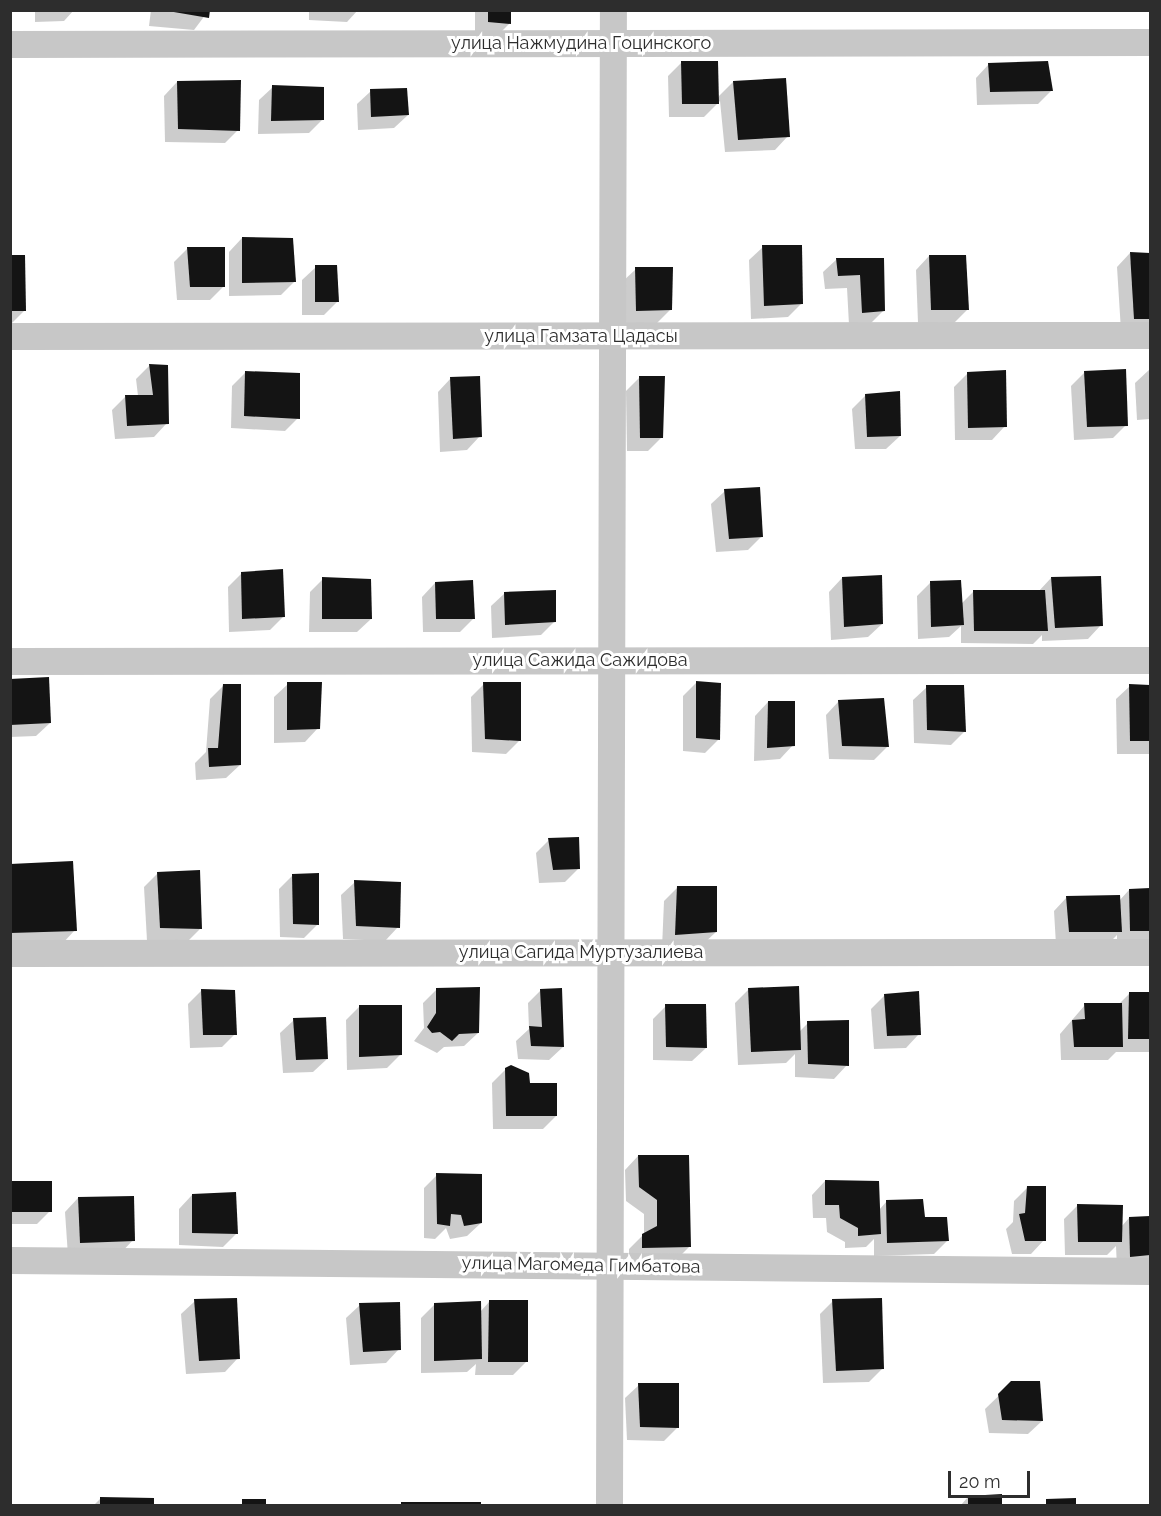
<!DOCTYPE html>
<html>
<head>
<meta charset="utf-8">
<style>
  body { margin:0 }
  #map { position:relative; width:1161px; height:1516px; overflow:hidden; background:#fff; font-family:Raleway,sans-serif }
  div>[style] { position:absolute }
  .shadow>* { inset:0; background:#0003 }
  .building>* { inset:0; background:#141414 }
  .minor>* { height:27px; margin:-13.5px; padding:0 13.5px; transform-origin:13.5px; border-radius:13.5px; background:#c7c7c7 }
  span { translate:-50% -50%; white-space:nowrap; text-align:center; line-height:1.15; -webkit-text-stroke:6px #fff; paint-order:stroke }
  .street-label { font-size:18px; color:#2d2d2d }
  .frame { position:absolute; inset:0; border:12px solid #2d2d2d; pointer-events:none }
  .scale { position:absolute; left:948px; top:1471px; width:82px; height:27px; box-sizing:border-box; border:3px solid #2d2d2d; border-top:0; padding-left:8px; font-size:18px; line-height:21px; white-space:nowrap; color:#2d2d2d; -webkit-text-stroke:4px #fff; paint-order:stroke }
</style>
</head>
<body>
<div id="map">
  <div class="shadow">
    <div style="clip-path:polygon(35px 10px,74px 10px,64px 21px,35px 22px)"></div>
    <div style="clip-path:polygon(151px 10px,209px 10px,194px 30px,149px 26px)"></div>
    <div style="clip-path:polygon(309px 10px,358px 10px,347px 22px,309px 20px)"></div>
    <div style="clip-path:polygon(475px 10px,510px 10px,510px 23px,496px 37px,475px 35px)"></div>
    <div style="clip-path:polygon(682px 62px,717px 98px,733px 82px,788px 136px,775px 150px,725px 152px,720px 101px,704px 117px,669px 117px,668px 76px)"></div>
    <div style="clip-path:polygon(989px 64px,1051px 91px,1038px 104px,977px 105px,976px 78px)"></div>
    <div style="clip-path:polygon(177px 82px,238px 130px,225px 143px,165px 142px,164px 96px)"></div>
    <div style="clip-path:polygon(273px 87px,322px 120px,309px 133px,258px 134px,259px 100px)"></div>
    <div style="clip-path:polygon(371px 91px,408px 115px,394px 128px,358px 130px,357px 104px)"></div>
    <div style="clip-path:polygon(242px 238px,294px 282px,281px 295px,229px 296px,229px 252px)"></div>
    <div style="clip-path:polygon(763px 247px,801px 304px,788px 317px,751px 319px,749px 260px)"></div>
    <div style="clip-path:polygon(188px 248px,224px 286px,210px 300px,177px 300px,174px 262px)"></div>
    <div style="clip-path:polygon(1130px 253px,1150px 254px,1150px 332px,1121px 331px,1117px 267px)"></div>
    <div style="clip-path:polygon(929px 256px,967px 310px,954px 323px,918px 323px,916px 270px)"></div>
    <div style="clip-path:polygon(10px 257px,25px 310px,11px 324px,10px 324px)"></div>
    <div style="clip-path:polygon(837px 259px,882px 259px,884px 310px,870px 324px,849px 325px,847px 288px,825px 289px,823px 272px)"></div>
    <div style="clip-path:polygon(316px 267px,337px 302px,324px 315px,302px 315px,302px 280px)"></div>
    <div style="clip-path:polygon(636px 269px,671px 309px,657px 323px,623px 324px,622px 282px)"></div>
    <div style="clip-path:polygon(150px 365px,167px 423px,154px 437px,115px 439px,112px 410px,126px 396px,138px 396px,136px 379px)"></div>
    <div style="clip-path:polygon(1150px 369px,1150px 419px,1137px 420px,1135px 383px)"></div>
    <div style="clip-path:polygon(246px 372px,298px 418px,285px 431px,231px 428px,232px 386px)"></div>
    <div style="clip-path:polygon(1085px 372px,1126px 425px,1113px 438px,1074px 440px,1071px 386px)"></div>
    <div style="clip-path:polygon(968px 373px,1005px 426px,992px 440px,955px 440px,954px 387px)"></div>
    <div style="clip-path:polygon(451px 378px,480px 436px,467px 450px,440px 452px,438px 392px)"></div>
    <div style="clip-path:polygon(639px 378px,661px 438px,648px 451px,627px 451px,626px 391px)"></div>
    <div style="clip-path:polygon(866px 395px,900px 436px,886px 449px,855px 449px,852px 409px)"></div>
    <div style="clip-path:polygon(725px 491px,761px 537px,748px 550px,716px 552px,711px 504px)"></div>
    <div style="clip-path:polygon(242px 573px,283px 617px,270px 630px,229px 632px,228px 587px)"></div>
    <div style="clip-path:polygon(842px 578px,882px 624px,868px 637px,831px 640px,829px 592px)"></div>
    <div style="clip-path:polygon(1051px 578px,1101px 625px,1088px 639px,1042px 641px,1042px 635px,1033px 644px,961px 643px,961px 626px,949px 637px,918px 639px,917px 596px,930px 583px,961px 604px,973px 592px,1038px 592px)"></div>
    <div style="clip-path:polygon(323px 579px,371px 619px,357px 632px,309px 632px,310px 592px)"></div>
    <div style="clip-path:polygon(435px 583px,473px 619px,460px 632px,423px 632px,422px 597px)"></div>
    <div style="clip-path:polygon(505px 593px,554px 622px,541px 635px,492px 638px,491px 606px)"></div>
    <div style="clip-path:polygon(1150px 595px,1150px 633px,1149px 596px)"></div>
    <div style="clip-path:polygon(10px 680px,50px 723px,36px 736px,10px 737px)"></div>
    <div style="clip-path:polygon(697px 682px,719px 739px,705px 753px,683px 751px,683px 696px)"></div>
    <div style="clip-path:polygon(288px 684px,318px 728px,305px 742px,274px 743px,274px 697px)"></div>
    <div style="clip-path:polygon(484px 684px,520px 740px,506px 754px,472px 752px,471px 697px)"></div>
    <div style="clip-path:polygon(224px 685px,240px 765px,226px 778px,196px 780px,195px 763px,206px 752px,210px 699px)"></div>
    <div style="clip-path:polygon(1130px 686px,1150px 686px,1150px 754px,1117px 754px,1116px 699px)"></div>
    <div style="clip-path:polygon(927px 687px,965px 731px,951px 745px,914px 743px,913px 700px)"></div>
    <div style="clip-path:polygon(839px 701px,887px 747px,874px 760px,829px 759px,826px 715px)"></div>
    <div style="clip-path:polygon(768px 702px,793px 745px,780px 759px,754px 761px,755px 716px)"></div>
    <div style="clip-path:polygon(549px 840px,579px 868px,565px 882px,539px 883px,536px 853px)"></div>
    <div style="clip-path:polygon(10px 866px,75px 930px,62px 944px,10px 945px)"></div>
    <div style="clip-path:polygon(158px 873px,200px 929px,187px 942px,147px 941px,144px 887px)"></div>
    <div style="clip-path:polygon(293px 875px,317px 925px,304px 938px,280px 937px,279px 889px)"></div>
    <div style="clip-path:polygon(355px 882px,398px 927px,385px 941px,343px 939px,341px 895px)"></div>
    <div style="clip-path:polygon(677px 888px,716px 932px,702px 945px,662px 948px,664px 901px)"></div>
    <div style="clip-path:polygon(1150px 889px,1150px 944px,1117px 944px,1117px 935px,1107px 945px,1056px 945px,1054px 911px,1067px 897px,1119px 901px,1129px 890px)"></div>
    <div style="clip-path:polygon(437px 989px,478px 1033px,464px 1046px,444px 1047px,437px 1053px,414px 1041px,424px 1028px,423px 1003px)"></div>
    <div style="clip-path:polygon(202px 990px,235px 1034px,222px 1047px,190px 1048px,188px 1004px)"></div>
    <div style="clip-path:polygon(541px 990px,563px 1047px,549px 1060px,518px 1059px,516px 1041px,529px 1029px,528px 1003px)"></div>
    <div style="clip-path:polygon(748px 990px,799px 1032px,808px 1023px,847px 1065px,834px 1079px,795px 1077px,795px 1054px,786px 1063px,738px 1065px,735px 1003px)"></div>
    <div style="clip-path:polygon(1130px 993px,1150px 993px,1150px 1052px,1116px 1052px,1108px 1060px,1061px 1060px,1060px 1034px,1085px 1005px,1119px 1004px)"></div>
    <div style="clip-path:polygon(884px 996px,919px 1034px,906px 1048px,874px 1049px,871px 1009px)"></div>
    <div style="clip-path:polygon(666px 1006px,706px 1048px,692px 1061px,653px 1060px,653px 1019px)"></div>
    <div style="clip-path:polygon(359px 1007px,400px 1055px,387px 1068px,347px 1070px,346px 1020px)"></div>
    <div style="clip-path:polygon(294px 1020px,327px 1059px,313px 1072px,283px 1073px,280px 1033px)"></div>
    <div style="clip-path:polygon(506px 1069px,529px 1084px,556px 1116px,543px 1129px,493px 1129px,492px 1083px)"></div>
    <div style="clip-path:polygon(638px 1156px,689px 1247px,676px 1260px,629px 1261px,629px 1249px,644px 1234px,644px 1214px,626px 1201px,625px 1170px)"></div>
    <div style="clip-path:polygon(437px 1175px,481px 1223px,467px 1236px,450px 1239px,446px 1228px,435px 1239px,424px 1238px,424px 1188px)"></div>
    <div style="clip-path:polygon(825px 1181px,879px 1210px,887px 1201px,923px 1218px,948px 1240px,934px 1254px,874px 1256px,874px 1239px,866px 1247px,845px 1248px,845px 1242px,827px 1232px,826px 1218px,813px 1218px,812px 1195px)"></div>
    <div style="clip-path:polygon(10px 1182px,50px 1211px,37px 1224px,10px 1224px)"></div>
    <div style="clip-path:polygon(1028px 1187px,1044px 1240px,1031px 1254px,1012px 1254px,1006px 1229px,1013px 1222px,1014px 1201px)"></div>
    <div style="clip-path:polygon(192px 1195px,237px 1233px,223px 1247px,179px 1245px,179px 1209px)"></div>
    <div style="clip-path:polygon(78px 1198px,133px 1240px,120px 1254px,68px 1256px,65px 1212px)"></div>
    <div style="clip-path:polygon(1078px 1205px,1121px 1227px,1129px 1218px,1150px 1218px,1150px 1267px,1117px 1269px,1116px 1246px,1107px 1255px,1065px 1255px,1064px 1219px)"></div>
    <div style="clip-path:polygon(195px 1301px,238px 1358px,225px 1372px,186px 1374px,181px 1314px)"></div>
    <div style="clip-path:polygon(490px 1301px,526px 1362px,513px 1375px,475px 1375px,476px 1364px,467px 1372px,421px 1373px,421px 1318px,434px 1305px,480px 1312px)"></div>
    <div style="clip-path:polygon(833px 1301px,882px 1369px,869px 1382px,823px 1383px,820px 1314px)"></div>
    <div style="clip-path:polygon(360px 1305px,399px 1349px,386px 1363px,350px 1365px,346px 1318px)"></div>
    <div style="clip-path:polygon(1012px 1383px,1042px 1421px,1028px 1434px,989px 1433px,985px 1409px)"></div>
    <div style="clip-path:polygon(639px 1385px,677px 1428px,664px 1441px,627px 1440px,625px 1398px)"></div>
    <div style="clip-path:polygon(968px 1497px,1001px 1506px,960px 1506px)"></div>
    <div style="clip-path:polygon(101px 1498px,153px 1506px,93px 1506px)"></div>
    <div style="clip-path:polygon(510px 1505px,563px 1505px,510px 1506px)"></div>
  </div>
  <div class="building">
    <div style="clip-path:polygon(162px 10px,210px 10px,209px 18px)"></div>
    <div style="clip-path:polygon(488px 10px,511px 10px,511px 24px,488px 22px)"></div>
    <div style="clip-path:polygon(681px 61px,718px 61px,719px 104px,682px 104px)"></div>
    <div style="clip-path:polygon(1048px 61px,1053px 91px,990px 92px,988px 63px)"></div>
    <div style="clip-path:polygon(786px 78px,790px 137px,738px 140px,733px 81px)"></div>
    <div style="clip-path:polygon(241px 80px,240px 131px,178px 129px,177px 81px)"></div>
    <div style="clip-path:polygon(272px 85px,324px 87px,324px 120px,271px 121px)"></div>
    <div style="clip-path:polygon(407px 88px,409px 115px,371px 117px,370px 89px)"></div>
    <div style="clip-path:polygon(242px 237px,293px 238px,296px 282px,242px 283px)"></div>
    <div style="clip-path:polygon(762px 245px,802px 245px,803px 304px,764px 306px)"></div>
    <div style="clip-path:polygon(187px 247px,225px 247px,225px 287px,190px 287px)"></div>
    <div style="clip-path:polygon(1130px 252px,1150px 253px,1150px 319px,1134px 319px)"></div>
    <div style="clip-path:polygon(10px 255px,25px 255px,26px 311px,10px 311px)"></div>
    <div style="clip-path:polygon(929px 255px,966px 255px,969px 310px,931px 310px)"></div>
    <div style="clip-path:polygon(836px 258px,884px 258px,885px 311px,862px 313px,860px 275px,838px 276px)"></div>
    <div style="clip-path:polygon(315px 265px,337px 265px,339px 302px,315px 302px)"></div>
    <div style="clip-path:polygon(635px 267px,673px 267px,672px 310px,636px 311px)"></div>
    <div style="clip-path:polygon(149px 364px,168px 365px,169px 424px,127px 426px,125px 395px,153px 395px)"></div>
    <div style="clip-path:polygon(1126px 369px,1128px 426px,1087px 427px,1084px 371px)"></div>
    <div style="clip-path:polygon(1006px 370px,1007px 427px,968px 428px,967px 372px)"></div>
    <div style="clip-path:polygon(245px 371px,300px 373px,300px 419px,244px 416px)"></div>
    <div style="clip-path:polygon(480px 376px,482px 437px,453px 439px,450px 377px)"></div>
    <div style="clip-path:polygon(639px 376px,665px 376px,663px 438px,640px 438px)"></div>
    <div style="clip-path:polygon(900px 391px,901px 436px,867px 437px,865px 394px)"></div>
    <div style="clip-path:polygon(760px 487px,763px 537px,729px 539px,724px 489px)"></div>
    <div style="clip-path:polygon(283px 569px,285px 617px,242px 619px,241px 572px)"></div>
    <div style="clip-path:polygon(882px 575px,883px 624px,844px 627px,842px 577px)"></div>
    <div style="clip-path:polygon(1101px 576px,1103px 626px,1055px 628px,1051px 577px)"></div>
    <div style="clip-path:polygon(322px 577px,371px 579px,372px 619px,322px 619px)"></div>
    <div style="clip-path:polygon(473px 580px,475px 619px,436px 619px,435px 582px)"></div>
    <div style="clip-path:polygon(961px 580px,964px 625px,931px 627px,930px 581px)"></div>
    <div style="clip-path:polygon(556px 590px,556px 622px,505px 625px,504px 592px)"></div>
    <div style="clip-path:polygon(973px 590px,1045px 590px,1048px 631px,974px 631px)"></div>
    <div style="clip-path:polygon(49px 677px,51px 723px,10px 725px,10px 679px)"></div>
    <div style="clip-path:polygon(696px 681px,721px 683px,720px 740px,696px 738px)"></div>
    <div style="clip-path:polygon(287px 682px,322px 682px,320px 729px,287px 730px)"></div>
    <div style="clip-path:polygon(483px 682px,521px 682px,521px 741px,485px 739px)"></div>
    <div style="clip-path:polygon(223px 684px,241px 684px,241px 765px,209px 767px,208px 748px,218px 748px)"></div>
    <div style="clip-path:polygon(1129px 684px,1150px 685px,1150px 741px,1130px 741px)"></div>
    <div style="clip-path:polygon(926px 685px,964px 685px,966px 732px,927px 730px)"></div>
    <div style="clip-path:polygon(884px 698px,889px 747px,842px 746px,838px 700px)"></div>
    <div style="clip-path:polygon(768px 701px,795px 701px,795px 746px,767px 748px)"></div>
    <div style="clip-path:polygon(579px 837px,580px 869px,553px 870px,548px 838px)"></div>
    <div style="clip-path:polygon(73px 861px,77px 931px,10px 933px,10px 864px)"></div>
    <div style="clip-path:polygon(200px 870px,202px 929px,160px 928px,157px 872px)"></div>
    <div style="clip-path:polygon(319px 873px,319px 925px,293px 924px,292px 874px)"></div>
    <div style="clip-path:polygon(354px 880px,401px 882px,400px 928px,356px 926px)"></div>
    <div style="clip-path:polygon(677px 886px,717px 886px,717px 932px,675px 935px)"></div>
    <div style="clip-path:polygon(1150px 888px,1150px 931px,1130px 931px,1129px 889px)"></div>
    <div style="clip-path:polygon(1120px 895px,1122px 932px,1069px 932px,1066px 896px)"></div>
    <div style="clip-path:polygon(799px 986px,801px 1050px,751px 1052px,748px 988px)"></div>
    <div style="clip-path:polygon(480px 987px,479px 1033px,459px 1034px,452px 1041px,440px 1032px,432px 1033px,427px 1027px,436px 1013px,436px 988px)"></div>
    <div style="clip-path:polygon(562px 988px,564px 1047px,531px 1046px,529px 1026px,542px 1027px,540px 989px)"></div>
    <div style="clip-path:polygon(201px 989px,235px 990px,237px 1035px,203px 1035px)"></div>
    <div style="clip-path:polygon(919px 991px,921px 1035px,887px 1036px,884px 994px)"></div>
    <div style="clip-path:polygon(1129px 992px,1150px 992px,1150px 1039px,1128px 1039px)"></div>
    <div style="clip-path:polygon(1084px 1003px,1122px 1003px,1123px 1047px,1074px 1047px,1072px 1020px,1085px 1019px)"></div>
    <div style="clip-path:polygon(665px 1004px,706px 1004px,707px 1048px,666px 1047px)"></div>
    <div style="clip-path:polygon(359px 1005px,402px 1005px,402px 1055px,359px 1057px)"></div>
    <div style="clip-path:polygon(326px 1017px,328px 1059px,296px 1060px,293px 1018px)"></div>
    <div style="clip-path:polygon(849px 1020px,849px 1066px,808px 1064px,807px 1021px)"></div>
    <div style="clip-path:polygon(511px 1065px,529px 1073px,530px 1083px,557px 1083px,557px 1116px,506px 1116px,505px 1068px)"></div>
    <div style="clip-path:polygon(638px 1155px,689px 1155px,691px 1247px,642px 1248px,642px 1234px,657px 1226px,657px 1200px,639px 1187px)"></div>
    <div style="clip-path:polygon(436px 1173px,482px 1174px,482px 1223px,464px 1226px,461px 1215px,451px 1214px,450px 1226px,437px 1224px)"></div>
    <div style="clip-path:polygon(825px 1180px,879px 1181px,881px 1234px,858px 1236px,858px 1228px,840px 1218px,839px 1205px,825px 1205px)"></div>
    <div style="clip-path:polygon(10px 1181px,52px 1181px,52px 1212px,10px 1212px)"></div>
    <div style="clip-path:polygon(1027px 1186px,1046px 1186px,1046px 1241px,1025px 1241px,1019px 1214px,1025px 1213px)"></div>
    <div style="clip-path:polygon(236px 1192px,238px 1234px,192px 1233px,192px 1194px)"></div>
    <div style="clip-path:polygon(134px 1196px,135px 1241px,80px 1243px,78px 1197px)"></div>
    <div style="clip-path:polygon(923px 1199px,925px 1217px,947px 1217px,949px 1241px,887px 1243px,886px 1200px)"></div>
    <div style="clip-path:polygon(1077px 1204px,1123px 1205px,1122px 1242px,1078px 1242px)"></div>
    <div style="clip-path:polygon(1150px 1216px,1150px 1255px,1130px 1257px,1129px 1217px)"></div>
    <div style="clip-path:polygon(237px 1298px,240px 1359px,199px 1361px,194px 1299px)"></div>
    <div style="clip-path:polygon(882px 1298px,884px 1369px,836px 1371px,832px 1299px)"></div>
    <div style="clip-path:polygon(489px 1300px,528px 1300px,528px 1362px,488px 1362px)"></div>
    <div style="clip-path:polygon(481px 1301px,482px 1359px,434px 1361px,434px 1303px)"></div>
    <div style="clip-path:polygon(400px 1302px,401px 1350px,363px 1352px,359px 1303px)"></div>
    <div style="clip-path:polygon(1011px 1381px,1040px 1381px,1043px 1421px,1002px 1420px,998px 1394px)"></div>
    <div style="clip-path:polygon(638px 1383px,679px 1383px,679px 1428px,640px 1427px)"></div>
    <div style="clip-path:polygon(1002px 1494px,1002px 1506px,968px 1506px,968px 1496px)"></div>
    <div style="clip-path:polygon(100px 1497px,154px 1498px,154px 1506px,100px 1506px)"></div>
    <div style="clip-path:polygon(1076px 1498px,1076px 1506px,1046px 1506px,1046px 1499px)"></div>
    <div style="clip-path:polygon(242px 1499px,266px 1499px,266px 1506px,242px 1506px)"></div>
    <div style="clip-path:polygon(401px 1502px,481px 1502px,481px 1506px,401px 1506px)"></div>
  </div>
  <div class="minor">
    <div style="left:10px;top:44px;width:1140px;rotate:-0.1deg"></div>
    <div style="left:10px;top:336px;width:1140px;rotate:-0.05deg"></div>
    <div style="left:10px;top:661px;width:1140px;rotate:-0.05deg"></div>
    <div style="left:10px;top:953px;width:1140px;rotate:-0.05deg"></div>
    <div style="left:10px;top:1260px;width:1140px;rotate:0.55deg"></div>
    <div style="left:609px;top:1506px;width:1496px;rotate:-89.85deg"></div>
  </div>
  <div class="street-label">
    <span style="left:581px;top:43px">улица Нажмудина Гоцинского</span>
    <span style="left:581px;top:336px">улица Гамзата Цадасы</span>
    <span style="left:580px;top:660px">улица Сажида Сажидова</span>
    <span style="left:581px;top:952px">улица Сагида Муртузалиева</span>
    <span style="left:581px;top:1265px;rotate:1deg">улица Магомеда Гимбатова</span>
  </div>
  <div class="frame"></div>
  <div class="scale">20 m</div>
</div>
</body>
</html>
